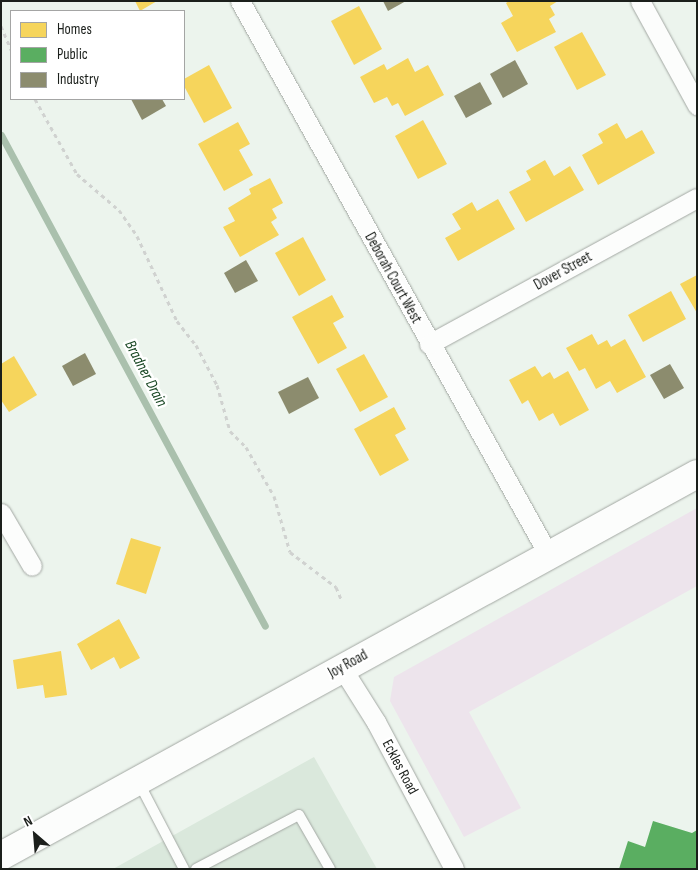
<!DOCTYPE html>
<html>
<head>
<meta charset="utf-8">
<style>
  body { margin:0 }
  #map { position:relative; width:698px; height:870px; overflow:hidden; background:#ecf4ed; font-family:"Sofia Sans Condensed",sans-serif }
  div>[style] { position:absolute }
  .built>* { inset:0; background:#dae8dc }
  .green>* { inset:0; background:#ede4ec }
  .homes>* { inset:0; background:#f6d55c }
  .public>* { inset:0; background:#5aae61 }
  .industry>* { inset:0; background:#8c8c6e }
  .stream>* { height:7px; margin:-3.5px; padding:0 3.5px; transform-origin:3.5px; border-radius:3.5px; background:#aac0ad }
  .path>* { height:3px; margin-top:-1.5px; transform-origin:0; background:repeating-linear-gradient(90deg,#d0d2d0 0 4px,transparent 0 8px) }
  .roads { filter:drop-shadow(0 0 1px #a3a8a3) drop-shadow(0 0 1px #a3a8a3) }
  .lane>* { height:10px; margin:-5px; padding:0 5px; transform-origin:5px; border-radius:5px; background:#fcfdfc }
  .street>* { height:19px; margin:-9.5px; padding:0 9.5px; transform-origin:9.5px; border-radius:9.5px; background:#fcfdfc }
  .secondary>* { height:28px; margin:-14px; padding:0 14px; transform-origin:14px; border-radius:14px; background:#fcfdfc }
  span { translate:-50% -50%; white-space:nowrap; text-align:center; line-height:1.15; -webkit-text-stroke:5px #fff; paint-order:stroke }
  .street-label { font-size:15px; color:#1b1f1b }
  .water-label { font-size:16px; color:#1a4825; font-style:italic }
  .frame { position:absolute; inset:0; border:2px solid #1b1f1b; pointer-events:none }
  .legend { position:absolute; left:10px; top:10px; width:175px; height:90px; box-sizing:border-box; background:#fff; border:1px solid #a4a5a4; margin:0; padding:6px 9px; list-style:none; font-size:15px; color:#1b1f1b }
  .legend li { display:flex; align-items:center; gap:10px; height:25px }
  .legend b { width:25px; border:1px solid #a4a5a4 }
  .north { position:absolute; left:10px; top:810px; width:50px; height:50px; -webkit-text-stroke:4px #fff; paint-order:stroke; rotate:333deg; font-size:14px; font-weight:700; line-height:20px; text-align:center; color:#1b1f1b }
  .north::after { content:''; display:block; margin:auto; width:18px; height:22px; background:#1b1f1b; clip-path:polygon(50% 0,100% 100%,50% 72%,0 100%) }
</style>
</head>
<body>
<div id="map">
  <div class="built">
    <div style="clip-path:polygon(314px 757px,377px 869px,113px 869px)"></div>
  </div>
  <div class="green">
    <div style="clip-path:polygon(697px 508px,697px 586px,469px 712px,521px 808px,464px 837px,390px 701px,394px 677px)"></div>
  </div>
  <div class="homes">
    <div style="clip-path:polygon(135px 1px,157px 1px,140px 11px)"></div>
    <div style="clip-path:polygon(509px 1px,558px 1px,550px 6px,555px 15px,549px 19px,556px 32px,517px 52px,501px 23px,513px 16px,506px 3px)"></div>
    <div style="clip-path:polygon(359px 6px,382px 49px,354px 65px,331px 21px)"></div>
    <div style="clip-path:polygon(582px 32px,606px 75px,577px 90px,554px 47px)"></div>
    <div style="clip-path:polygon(408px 58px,415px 72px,428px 65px,444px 95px,405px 116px,398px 103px,392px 106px,387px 97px,374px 103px,360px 77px,384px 64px,387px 70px)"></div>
    <div style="clip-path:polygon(209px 65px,232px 108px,204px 123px,184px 86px,184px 79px)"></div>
    <div style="clip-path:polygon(423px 120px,447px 164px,418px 179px,395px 136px)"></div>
    <div style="clip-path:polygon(238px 122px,250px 144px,239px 150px,253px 175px,224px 191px,198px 144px)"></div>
    <div style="clip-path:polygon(617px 123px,626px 139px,642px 130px,655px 153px,598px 185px,582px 155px,603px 143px,598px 134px)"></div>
    <div style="clip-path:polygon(545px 160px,554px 176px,570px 166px,584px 190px,526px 222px,509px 192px,531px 180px,526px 171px)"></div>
    <div style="clip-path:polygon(270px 178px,283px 203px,272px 209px,277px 218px,271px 222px,279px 235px,240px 257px,223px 227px,235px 221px,228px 208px,251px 194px,249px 189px)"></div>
    <div style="clip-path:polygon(498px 199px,515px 229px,458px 261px,445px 238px,461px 229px,452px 214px,472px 202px,477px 211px)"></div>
    <div style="clip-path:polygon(303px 237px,326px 280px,299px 296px,275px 253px)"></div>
    <div style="clip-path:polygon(697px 275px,697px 313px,680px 284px)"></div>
    <div style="clip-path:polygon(671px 291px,686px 319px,643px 342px,628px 315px)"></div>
    <div style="clip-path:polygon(332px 295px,344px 317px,333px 323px,347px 348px,318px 364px,292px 317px)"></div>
    <div style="clip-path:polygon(592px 334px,598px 345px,607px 340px,611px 347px,625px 339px,646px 377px,617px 393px,610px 381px,596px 389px,585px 368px,579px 371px,566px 348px)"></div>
    <div style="clip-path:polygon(364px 354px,388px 397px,360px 412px,336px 369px)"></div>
    <div style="clip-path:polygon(14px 356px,37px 395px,9px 412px,1px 400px,1px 364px)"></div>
    <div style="clip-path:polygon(535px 366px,542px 377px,550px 372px,554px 379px,568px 371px,589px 410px,560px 426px,553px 413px,539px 421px,528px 400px,522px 404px,509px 380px)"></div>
    <div style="clip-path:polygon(394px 407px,406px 429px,395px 435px,409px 460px,380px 476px,354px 429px)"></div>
    <div style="clip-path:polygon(131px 538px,161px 547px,146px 594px,116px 584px)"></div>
    <div style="clip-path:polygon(119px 619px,140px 658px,120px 669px,114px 657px,91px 670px,77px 644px)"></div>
    <div style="clip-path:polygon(61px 651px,67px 695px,45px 698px,43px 685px,17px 689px,13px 660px)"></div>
  </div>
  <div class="public">
    <div style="clip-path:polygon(653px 821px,692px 833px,697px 830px,697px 869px,619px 869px,628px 841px,645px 847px)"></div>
  </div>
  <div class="industry">
    <div style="clip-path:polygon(383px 1px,406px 1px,388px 11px)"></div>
    <div style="clip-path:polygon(515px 60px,528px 84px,503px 98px,490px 74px)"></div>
    <div style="clip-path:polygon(480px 82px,492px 104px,466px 118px,454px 96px)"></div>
    <div style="clip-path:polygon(131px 99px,162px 99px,166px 106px,142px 120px)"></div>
    <div style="clip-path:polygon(246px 260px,258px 281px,235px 293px,224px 273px)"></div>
    <div style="clip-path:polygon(85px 353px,96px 374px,73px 386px,62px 366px)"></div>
    <div style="clip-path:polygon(670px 364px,684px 388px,664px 399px,650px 375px)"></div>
    <div style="clip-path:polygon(308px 377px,319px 398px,289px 414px,278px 392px)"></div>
  </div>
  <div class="stream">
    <div style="left:1px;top:135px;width:557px;rotate:61.73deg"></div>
  </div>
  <div class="path">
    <div style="left:1px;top:26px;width:26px;rotate:67deg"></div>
    <div style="left:35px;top:99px;width:86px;rotate:60.8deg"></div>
    <div style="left:77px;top:174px;width:55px;rotate:40.6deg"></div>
    <div style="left:119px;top:210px;width:32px;rotate:55deg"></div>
    <div style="left:137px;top:236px;width:94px;rotate:64.8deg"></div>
    <div style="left:177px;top:321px;width:31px;rotate:52deg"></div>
    <div style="left:196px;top:345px;width:45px;rotate:62.3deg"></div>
    <div style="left:217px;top:385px;width:48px;rotate:74.2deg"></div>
    <div style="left:230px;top:431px;width:23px;rotate:45deg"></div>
    <div style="left:246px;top:447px;width:56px;rotate:60.3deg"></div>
    <div style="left:274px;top:496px;width:58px;rotate:74.1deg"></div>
    <div style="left:290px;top:552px;width:58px;rotate:37.3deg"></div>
    <div style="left:336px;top:587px;width:15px;rotate:67deg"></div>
  </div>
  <div class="roads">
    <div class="lane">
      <div style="left:138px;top:781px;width:99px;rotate:62.4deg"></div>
      <div style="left:196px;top:869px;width:116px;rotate:-27.7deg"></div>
      <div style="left:299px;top:815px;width:62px;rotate:60.1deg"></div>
    </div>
    <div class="street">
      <div style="left:240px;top:1px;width:633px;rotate:60.88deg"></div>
      <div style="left:640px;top:1px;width:119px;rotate:61.3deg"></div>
      <div style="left:429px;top:344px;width:305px;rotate:-28.6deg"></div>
      <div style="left:1px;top:513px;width:61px;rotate:59.7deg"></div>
      <div style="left:342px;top:668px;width:64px;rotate:57.8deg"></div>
      <div style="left:376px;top:722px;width:166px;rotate:62deg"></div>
    </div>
    <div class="secondary">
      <div style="left:1px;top:856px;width:794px;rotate:-28.76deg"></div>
    </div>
  </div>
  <div class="street-label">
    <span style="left:563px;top:271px;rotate:-29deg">Dover Street</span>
    <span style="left:393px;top:278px;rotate:61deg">Deborah Court West</span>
    <span style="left:348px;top:664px;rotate:-29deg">Joy Road</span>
    <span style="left:400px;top:767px;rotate:62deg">Eckles Road</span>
  </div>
  <div class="water-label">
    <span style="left:145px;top:374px;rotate:62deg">Bradner Drain</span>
  </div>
  <div class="frame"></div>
  <ul class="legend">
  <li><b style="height:14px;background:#f6d55c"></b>Homes</li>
  <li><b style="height:14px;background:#5aae61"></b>Public</li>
  <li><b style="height:14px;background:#8c8c6e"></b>Industry</li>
  </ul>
  <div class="north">N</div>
</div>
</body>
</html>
